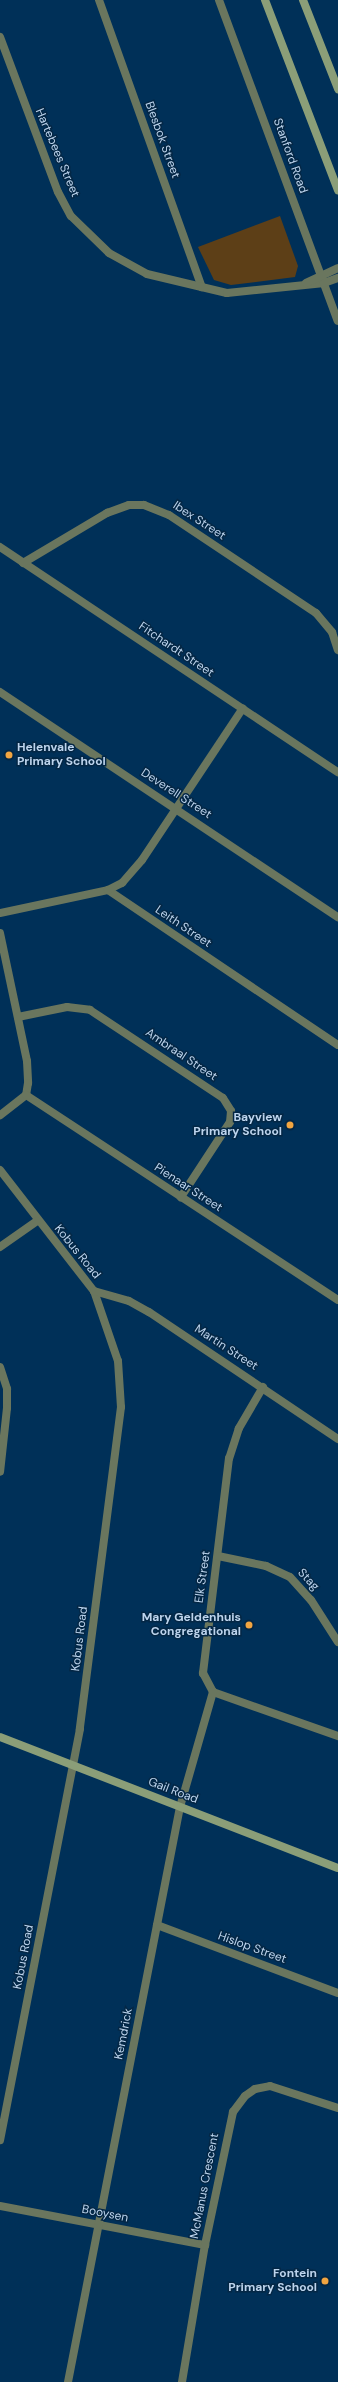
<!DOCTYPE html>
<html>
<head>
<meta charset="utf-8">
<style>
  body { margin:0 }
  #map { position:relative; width:338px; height:2382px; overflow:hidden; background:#003058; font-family:"DM Sans",sans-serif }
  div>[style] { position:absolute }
  .green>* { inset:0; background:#5d3f17 }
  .street>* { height:8px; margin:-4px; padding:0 4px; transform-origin:4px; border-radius:4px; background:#6a765e }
  .secondary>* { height:8px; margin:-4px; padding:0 4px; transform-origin:4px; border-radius:4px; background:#8b9e78 }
  .dots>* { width:11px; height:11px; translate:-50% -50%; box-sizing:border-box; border:2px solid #042745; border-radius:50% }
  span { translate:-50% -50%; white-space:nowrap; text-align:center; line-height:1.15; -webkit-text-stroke:3px #042745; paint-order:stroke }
  .street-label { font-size:12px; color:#bdd4ed }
  .poi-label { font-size:12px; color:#bdd4ed; font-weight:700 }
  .left { translate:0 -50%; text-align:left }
  .right { translate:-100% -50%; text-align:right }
</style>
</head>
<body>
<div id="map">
  <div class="green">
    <div style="clip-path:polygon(280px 216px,298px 266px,295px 277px,231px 285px,214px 280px,198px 247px)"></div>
  </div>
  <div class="street">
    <div style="left:99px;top:0;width:305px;rotate:70.3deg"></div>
    <div style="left:219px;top:0;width:342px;rotate:69.7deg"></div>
    <div style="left:0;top:37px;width:165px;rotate:69.5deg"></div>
    <div style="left:58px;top:192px;width:27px;rotate:62deg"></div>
    <div style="left:71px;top:216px;width:53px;rotate:44.2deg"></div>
    <div style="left:109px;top:253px;width:43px;rotate:28.9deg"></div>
    <div style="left:147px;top:274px;width:82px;rotate:13.4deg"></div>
    <div style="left:227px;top:293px;width:98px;rotate:-5.9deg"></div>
    <div style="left:324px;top:283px;width:15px;rotate:-20deg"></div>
    <div style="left:306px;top:283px;width:35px;rotate:-25deg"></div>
    <div style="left:0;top:547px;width:406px;rotate:33.7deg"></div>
    <div style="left:23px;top:563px;width:98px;rotate:-30.8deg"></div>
    <div style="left:107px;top:513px;width:23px;rotate:-20deg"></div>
    <div style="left:129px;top:505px;width:15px"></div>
    <div style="left:144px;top:505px;width:27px;rotate:22deg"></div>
    <div style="left:169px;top:515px;width:177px;rotate:33.7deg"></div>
    <div style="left:316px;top:613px;width:25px;rotate:50deg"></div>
    <div style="left:332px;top:632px;width:19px;rotate:72deg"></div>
    <div style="left:0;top:692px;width:406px;rotate:33.7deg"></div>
    <div style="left:108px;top:890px;width:277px;rotate:34deg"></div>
    <div style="left:0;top:913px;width:110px;rotate:-12deg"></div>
    <div style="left:108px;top:890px;width:16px;rotate:-27deg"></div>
    <div style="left:122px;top:883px;width:30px;rotate:-49deg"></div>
    <div style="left:142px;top:860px;width:182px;rotate:-56.4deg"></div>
    <div style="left:0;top:933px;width:131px;rotate:78.1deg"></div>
    <div style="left:27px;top:1061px;width:22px;rotate:87deg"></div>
    <div style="left:28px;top:1083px;width:12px;rotate:99deg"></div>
    <div style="left:26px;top:1095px;width:33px;rotate:142deg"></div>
    <div style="left:18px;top:1017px;width:50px;rotate:-11.5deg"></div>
    <div style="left:67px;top:1007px;width:23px;rotate:7deg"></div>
    <div style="left:90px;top:1010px;width:159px;rotate:33.5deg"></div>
    <div style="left:223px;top:1098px;width:15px;rotate:58deg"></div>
    <div style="left:231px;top:1111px;width:11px;rotate:95deg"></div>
    <div style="left:230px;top:1122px;width:90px;rotate:123.2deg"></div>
    <div style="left:26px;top:1095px;width:373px;rotate:33.3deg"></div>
    <div style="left:0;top:1170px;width:153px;rotate:52.2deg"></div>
    <div style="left:94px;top:1291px;width:74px;rotate:71.1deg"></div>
    <div style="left:118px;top:1361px;width:46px;rotate:86.3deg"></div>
    <div style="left:121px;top:1407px;width:325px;rotate:97.3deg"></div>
    <div style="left:80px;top:1729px;width:419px;rotate:101deg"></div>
    <div style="left:0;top:1247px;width:45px;rotate:-35.1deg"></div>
    <div style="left:94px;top:1291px;width:36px;rotate:16deg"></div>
    <div style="left:129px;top:1301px;width:23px;rotate:29deg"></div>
    <div style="left:149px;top:1312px;width:228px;rotate:33.9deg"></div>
    <div style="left:0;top:1367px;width:23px;rotate:72deg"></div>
    <div style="left:7px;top:1389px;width:19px;rotate:90deg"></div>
    <div style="left:7px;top:1408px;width:64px;rotate:96.2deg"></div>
    <div style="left:263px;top:1387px;width:48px;rotate:120.3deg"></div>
    <div style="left:239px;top:1428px;width:32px;rotate:108deg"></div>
    <div style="left:229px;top:1458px;width:217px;rotate:96.9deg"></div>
    <div style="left:203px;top:1673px;width:21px;rotate:62deg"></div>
    <div style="left:213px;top:1692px;width:133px;rotate:19.4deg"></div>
    <div style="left:218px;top:1556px;width:49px;rotate:11.8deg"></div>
    <div style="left:266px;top:1566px;width:26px;rotate:25deg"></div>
    <div style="left:290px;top:1577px;width:31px;rotate:48deg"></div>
    <div style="left:311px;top:1600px;width:50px;rotate:57.3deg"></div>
    <div style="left:157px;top:1925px;width:193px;rotate:20.6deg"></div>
    <div style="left:0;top:2206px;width:209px;rotate:10.8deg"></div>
    <div style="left:68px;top:2382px;width:586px;rotate:-78.98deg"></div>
    <div style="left:180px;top:1807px;width:120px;rotate:-74deg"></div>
    <div style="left:182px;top:2382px;width:139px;rotate:-80.5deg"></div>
    <div style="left:205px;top:2245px;width:136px;rotate:-78.1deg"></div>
    <div style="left:233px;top:2112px;width:20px;rotate:-53deg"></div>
    <div style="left:245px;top:2096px;width:12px;rotate:-35deg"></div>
    <div style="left:255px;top:2089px;width:15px;rotate:-11deg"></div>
    <div style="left:270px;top:2086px;width:71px;rotate:17.9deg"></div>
  </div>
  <div class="secondary">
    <div style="left:265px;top:0;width:204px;rotate:69deg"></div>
    <div style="left:303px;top:0;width:96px;rotate:68.5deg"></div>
    <div style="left:0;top:1737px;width:362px;rotate:21.2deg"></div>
  </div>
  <div class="dots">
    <div style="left:9px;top:755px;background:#f2a541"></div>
    <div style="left:290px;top:1125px;background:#f2a541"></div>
    <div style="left:249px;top:1625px;background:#f2a541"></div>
    <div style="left:325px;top:2281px;background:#f2a541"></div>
  </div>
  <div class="street-label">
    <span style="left:162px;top:140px;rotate:70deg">Blesbok Street</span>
    <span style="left:57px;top:153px;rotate:67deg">Hartebees Street</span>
    <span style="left:290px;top:156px;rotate:70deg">Stanford Road</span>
    <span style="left:199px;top:521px;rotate:33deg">Ibex Street</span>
    <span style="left:176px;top:650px;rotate:34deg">Fitchardt Street</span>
    <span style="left:176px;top:794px;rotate:33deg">Deverell Street</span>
    <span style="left:183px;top:927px;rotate:34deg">Leith Street</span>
    <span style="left:181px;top:1055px;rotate:34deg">Ambraal Street</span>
    <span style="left:188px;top:1188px;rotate:33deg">Pienaar Street</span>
    <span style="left:77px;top:1252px;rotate:51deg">Kobus Road</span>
    <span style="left:226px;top:1348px;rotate:33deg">Martin Street</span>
    <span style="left:203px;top:1577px;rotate:-82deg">Elk Street</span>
    <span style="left:308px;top:1580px;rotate:47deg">Stag</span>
    <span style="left:80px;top:1639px;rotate:-83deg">Kobus Road</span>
    <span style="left:173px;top:1791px;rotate:21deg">Gail Road</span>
    <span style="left:252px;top:1948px;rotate:20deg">Hislop Street</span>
    <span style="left:24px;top:1957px;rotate:-79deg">Kobus Road</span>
    <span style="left:124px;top:2034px;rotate:-79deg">Kemdrick</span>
    <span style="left:205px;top:2186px;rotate:-79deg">McManus Crescent</span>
    <span style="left:105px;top:2214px;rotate:11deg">Booysen</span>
  </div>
  <div class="poi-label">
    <span class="left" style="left:17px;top:755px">Helenvale<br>Primary School</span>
    <span class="right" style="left:282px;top:1125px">Bayview<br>Primary School</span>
    <span class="right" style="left:241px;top:1625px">Mary Geldenhuis<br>Congregational</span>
    <span class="right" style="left:317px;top:2281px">Fontein<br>Primary School</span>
  </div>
</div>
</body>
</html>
